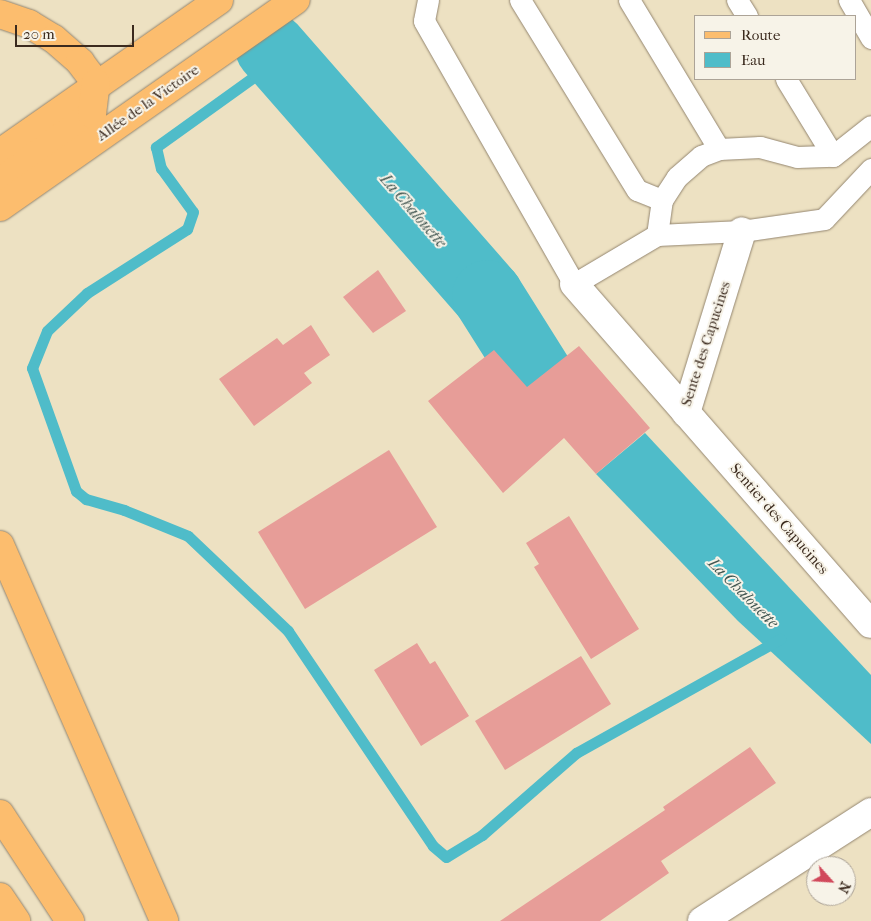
<!DOCTYPE html>
<html>
<head>
<meta charset="utf-8">
<style>
  body { margin:0 }
  #map { position:relative; width:871px; height:921px; overflow:hidden; background:#ede1c2; font-family:"IM FELL French Canon",serif }
  div>[style] { position:absolute }
  .water>* { inset:0; background:#4fbcc9 }
  .stream>* { height:11px; margin:-5.5px; padding:0 5.5px; transform-origin:5.5px; border-radius:5.5px; background:#4fbcc9 }
  .river>* { height:71px; margin:-35.5px; padding:0 35.5px; transform-origin:35.5px; border-radius:35.5px; background:#4fbcc9 }
  .building>* { inset:0; background:#e79d98 }
  .roads { filter:drop-shadow(0 0 1px #948670) drop-shadow(0 0 1px #948670) }
  .service>* { height:21px; margin:-10.5px; padding:0 10.5px; transform-origin:10.5px; border-radius:10.5px; background:#fff }
  .minor>* { height:28px; margin:-14px; padding:0 14px; transform-origin:14px; border-radius:14px; background:#fff }
  .primary>* { height:28px; margin:-14px; padding:0 14px; transform-origin:14px; border-radius:14px; background:#fcbd6e }
  span { translate:-50% -50%; white-space:nowrap; text-align:center; line-height:1.15; -webkit-text-stroke:4px #f7f3e8; paint-order:stroke }
  .street-label { font-size:15px; color:#3b2a1e }
  .water-label { font-size:16px; color:#415651; font-style:italic }
  .legend { position:absolute; left:694px; top:15px; width:162px; height:65px; box-sizing:border-box; background:#f7f3e8; border:1px solid #aca397; margin:0; padding:6px 9px; list-style:none; font-size:15px; color:#3b2a1e }
  .legend li { display:flex; align-items:center; gap:10px; height:25px }
  .legend b { width:25px; border:1px solid #aca397 }
  .north { position:absolute; left:806px; top:856px; width:50px; height:50px; box-sizing:border-box; background:#f7f3e8; border:1px solid #aca397; border-radius:50%; rotate:116deg; font-size:14px; font-weight:700; line-height:20px; text-align:center; color:#3b2a1e }
  .north::after { content:''; display:block; margin:auto; width:18px; height:22px; background:#d1495b; clip-path:polygon(50% 0,100% 100%,50% 72%,0 100%) }
  .scale { position:absolute; left:15px; top:25px; width:119px; height:22px; box-sizing:border-box; border:2px solid #3b2a1e; border-top:0; padding-left:6px; font-size:15px; line-height:18px; white-space:nowrap; color:#3b2a1e; -webkit-text-stroke:4px #f7f3e8; paint-order:stroke }
</style>
</head>
<body>
<div id="map">
  <div class="water">
    <div style="clip-path:polygon(645px 433px,871px 675px,871px 744px,738px 621px,596px 474px)"></div>
  </div>
  <div class="stream">
    <div style="left:280px;top:58px;width:153px;rotate:144.3deg"></div>
    <div style="left:156px;top:147px;width:22px;rotate:77deg"></div>
    <div style="left:161px;top:168px;width:54px;rotate:54deg"></div>
    <div style="left:193px;top:212px;width:18px;rotate:109deg"></div>
    <div style="left:187px;top:229px;width:119px;rotate:147.4deg"></div>
    <div style="left:87px;top:293px;width:55px;rotate:136.5deg"></div>
    <div style="left:47px;top:331px;width:40px;rotate:112deg"></div>
    <div style="left:32px;top:368px;width:131px;rotate:70.3deg"></div>
    <div style="left:76px;top:491px;width:13px;rotate:39deg"></div>
    <div style="left:86px;top:499px;width:40px;rotate:16deg"></div>
    <div style="left:124px;top:510px;width:69px;rotate:22.1deg"></div>
    <div style="left:188px;top:536px;width:138px;rotate:43.5deg"></div>
    <div style="left:288px;top:631px;width:259px;rotate:56deg"></div>
    <div style="left:433px;top:846px;width:17px;rotate:40deg"></div>
    <div style="left:446px;top:857px;width:42px;rotate:-31.4deg"></div>
    <div style="left:482px;top:835px;width:125px;rotate:-41.1deg"></div>
    <div style="left:576px;top:753px;width:234px;rotate:-29.2deg"></div>
  </div>
  <div class="river">
    <div style="left:270px;top:47px;width:330px;rotate:48.8deg"></div>
    <div style="left:487px;top:295px;width:105px;rotate:57.8deg"></div>
  </div>
  <div class="building">
    <div style="clip-path:polygon(378px 270px,406px 311px,373px 333px,343px 297px)"></div>
    <div style="clip-path:polygon(311px 325px,330px 355px,304px 373px,312px 383px,254px 426px,219px 379px,277px 338px,283px 345px)"></div>
    <div style="clip-path:polygon(579px 346px,650px 428px,596px 474px,564px 438px,503px 493px,428px 401px,494px 350px,527px 387px)"></div>
    <div style="clip-path:polygon(389px 450px,437px 527px,305px 609px,258px 532px)"></div>
    <div style="clip-path:polygon(569px 516px,639px 629px,591px 659px,534px 567px,539px 564px,526px 543px)"></div>
    <div style="clip-path:polygon(417px 643px,430px 664px,435px 661px,469px 716px,421px 746px,374px 670px)"></div>
    <div style="clip-path:polygon(581px 656px,611px 704px,505px 770px,475px 721px)"></div>
    <div style="clip-path:polygon(750px 747px,776px 783px,661px 861px,669px 873px,600px 921px,500px 921px,665px 810px,663px 807px)"></div>
  </div>
  <div class="roads">
    <div class="service">
      <div style="left:428px;top:0;width:21px;rotate:101deg"></div>
      <div style="left:424px;top:21px;width:303px;rotate:60.3deg"></div>
      <div style="left:574px;top:284px;width:96px;rotate:-30.6deg"></div>
      <div style="left:657px;top:235px;width:85px;rotate:-2.7deg"></div>
      <div style="left:742px;top:231px;width:83px;rotate:-8.3deg"></div>
      <div style="left:824px;top:219px;width:69px;rotate:-46.8deg"></div>
      <div style="left:520px;top:0;width:223px;rotate:58.4deg"></div>
      <div style="left:637px;top:190px;width:27px;rotate:22deg"></div>
      <div style="left:629px;top:0;width:174px;rotate:58.9deg"></div>
      <div style="left:737px;top:0;width:19px;rotate:58deg"></div>
      <div style="left:849px;top:0;width:44px;rotate:59.9deg"></div>
      <div style="left:786px;top:79px;width:90px;rotate:58.6deg"></div>
      <div style="left:657px;top:235px;width:35px;rotate:-82deg"></div>
      <div style="left:662px;top:200px;width:27px;rotate:-57deg"></div>
      <div style="left:677px;top:177px;width:32px;rotate:-41deg"></div>
      <div style="left:701px;top:156px;width:19px;rotate:-21deg"></div>
      <div style="left:719px;top:149px;width:41px;rotate:-2.8deg"></div>
      <div style="left:760px;top:147px;width:38px;rotate:15deg"></div>
      <div style="left:797px;top:157px;width:36px;rotate:-2deg"></div>
      <div style="left:833px;top:156px;width:48px;rotate:-38.3deg"></div>
    </div>
    <div class="minor">
      <div style="left:574px;top:284px;width:451px;rotate:48.9deg"></div>
      <div style="left:686px;top:413px;width:190px;rotate:-72.9deg"></div>
      <div style="left:702px;top:921px;width:201px;rotate:-32.8deg"></div>
    </div>
    <div class="primary">
      <div style="left:0;top:14px;width:31px;rotate:19deg"></div>
      <div style="left:29px;top:24px;width:29px;rotate:31deg"></div>
      <div style="left:54px;top:39px;width:35px;rotate:41deg"></div>
      <div style="left:80px;top:62px;width:26px;rotate:53deg"></div>
      <div style="left:0;top:153px;width:267px;rotate:-34.9deg"></div>
      <div style="left:0;top:189px;width:14px;rotate:-60deg"></div>
      <div style="left:7px;top:177px;width:106px;rotate:-36.5deg"></div>
      <div style="left:92px;top:114px;width:31px;rotate:-83deg"></div>
      <div style="left:0;top:207px;width:361px;rotate:-35deg"></div>
      <div style="left:0;top:545px;width:410px;rotate:66.4deg"></div>
      <div style="left:0;top:814px;width:128px;rotate:56.8deg"></div>
      <div style="left:0;top:897px;width:29px;rotate:56deg"></div>
    </div>
  </div>
  <div class="street-label">
    <span style="left:148px;top:103px;rotate:-35deg">Allée de la Victoire</span>
    <span style="left:706px;top:344px;rotate:-72deg">Sente des Capucines</span>
    <span style="left:779px;top:519px;rotate:49deg">Sentier des Capucines</span>
  </div>
  <div class="water-label">
    <span style="left:413px;top:211px;rotate:49deg">La Chalouette</span>
    <span style="left:743px;top:593px;rotate:45deg">La Chalouette</span>
  </div>
  <ul class="legend">
  <li><b style="height:6px;background:#fcbd6e"></b>Route</li>
  <li><b style="height:14px;background:#4fbcc9"></b>Eau</li>
  </ul>
  <div class="north">N</div>
  <div class="scale">20 m</div>
</div>
</body>
</html>
